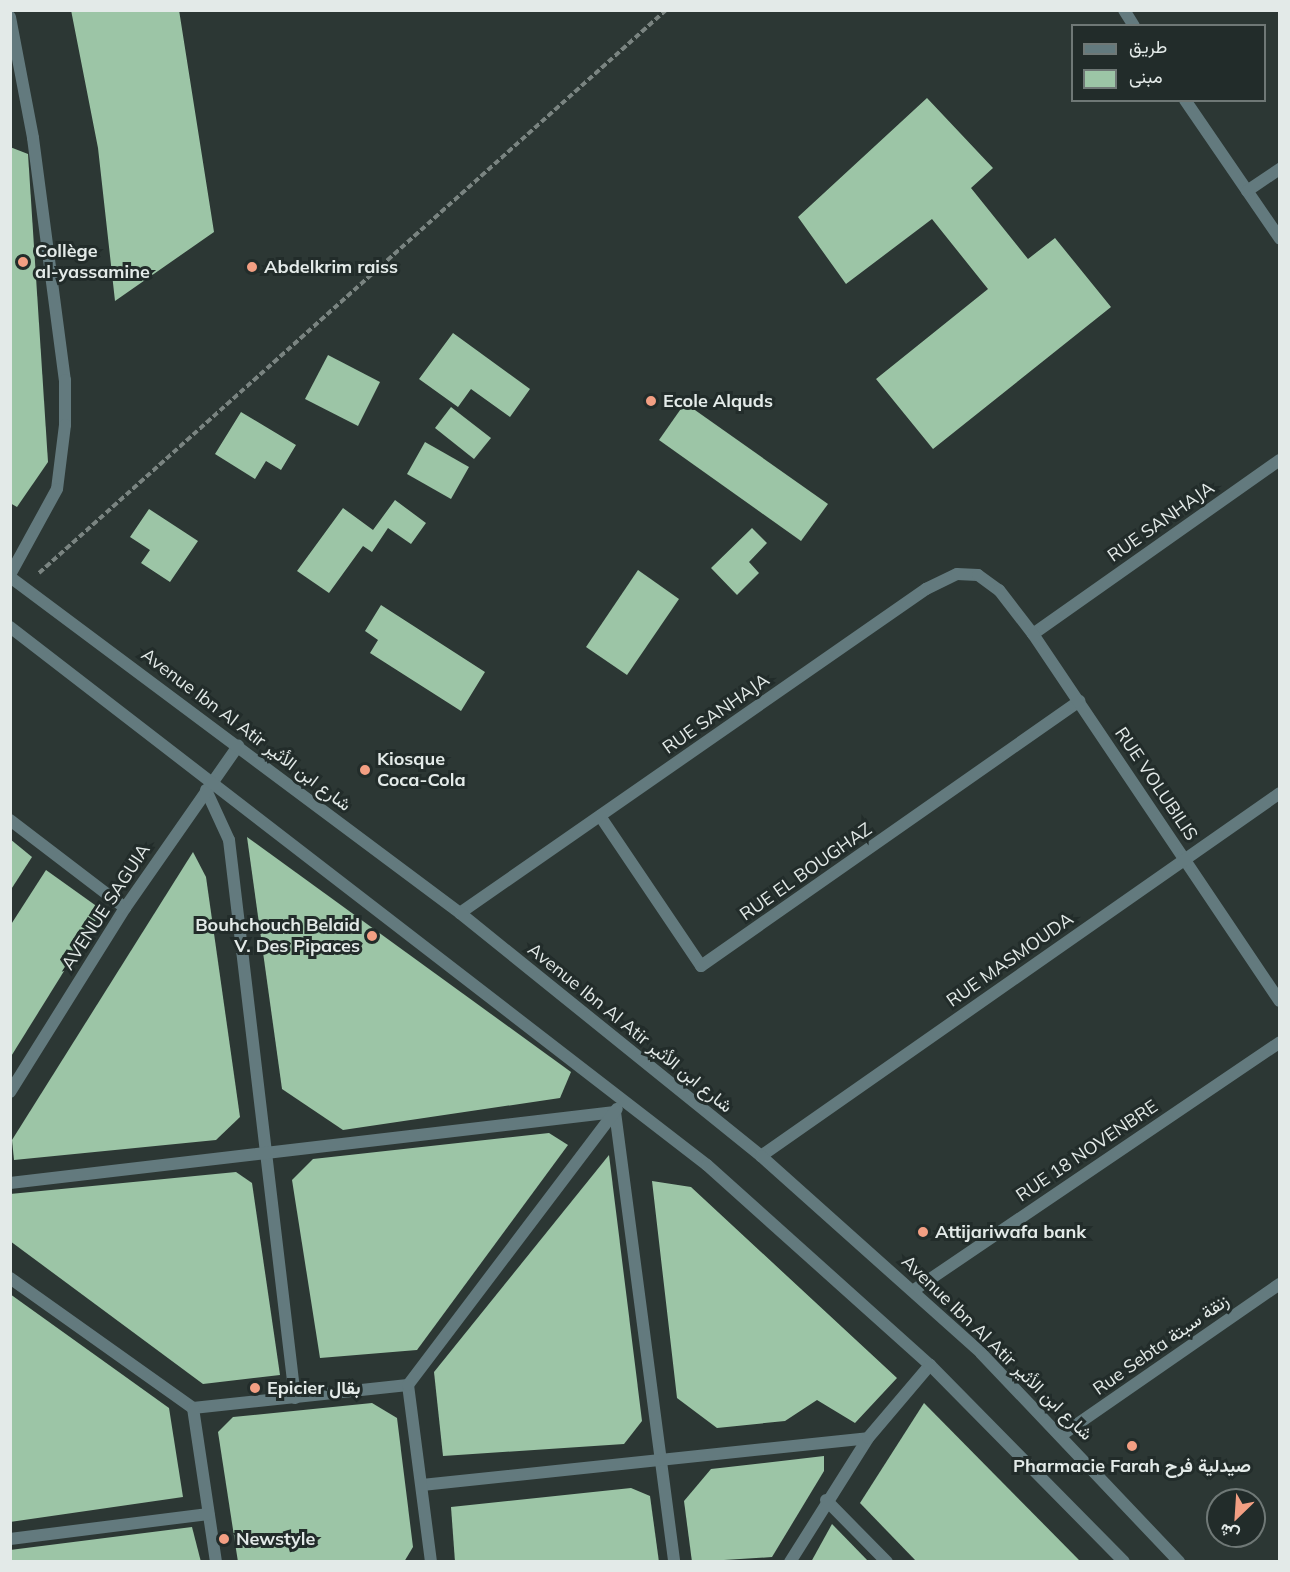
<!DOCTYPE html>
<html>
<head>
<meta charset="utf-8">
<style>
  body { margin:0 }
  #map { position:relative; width:1290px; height:1572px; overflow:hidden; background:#2c3734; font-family:Mulish,Vazirmatn,sans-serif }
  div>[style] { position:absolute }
  .building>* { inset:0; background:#9cc5a6 }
  .path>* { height:4px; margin-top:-2px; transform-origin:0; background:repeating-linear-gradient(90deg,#7a8481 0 6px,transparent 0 9px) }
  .minor>* { height:12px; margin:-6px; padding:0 6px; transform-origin:6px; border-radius:6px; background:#637a7e }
  .tertiary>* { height:12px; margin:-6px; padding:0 6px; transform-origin:6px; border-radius:6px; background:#637a7e }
  .dots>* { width:16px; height:16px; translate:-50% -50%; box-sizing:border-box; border:3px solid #222c2a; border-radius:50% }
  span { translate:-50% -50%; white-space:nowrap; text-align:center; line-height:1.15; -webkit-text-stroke:6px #222c2a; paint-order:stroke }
  .poi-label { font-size:18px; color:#e3eae8; font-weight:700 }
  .left { translate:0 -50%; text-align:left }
  .right { translate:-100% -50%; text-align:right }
  .street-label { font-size:18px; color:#e3eae8 }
  .frame { position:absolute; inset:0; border:12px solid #e3eae8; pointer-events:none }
  .legend { position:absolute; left:1071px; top:24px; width:195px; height:78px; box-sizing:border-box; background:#222c2a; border:2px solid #6f7876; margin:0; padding:8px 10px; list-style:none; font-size:18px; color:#e3eae8 }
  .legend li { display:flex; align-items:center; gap:12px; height:30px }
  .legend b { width:30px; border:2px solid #6f7876 }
  .north { position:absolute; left:1206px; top:1488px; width:60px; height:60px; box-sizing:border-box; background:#222c2a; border:2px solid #6f7876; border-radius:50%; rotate:205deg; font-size:16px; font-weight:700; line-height:24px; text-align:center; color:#e3eae8 }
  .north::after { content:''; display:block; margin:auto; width:21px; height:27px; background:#f39f83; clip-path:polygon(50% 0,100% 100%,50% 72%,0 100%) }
</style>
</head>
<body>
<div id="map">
  <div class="building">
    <div style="clip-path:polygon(71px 10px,179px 10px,214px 232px,115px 301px,98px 148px)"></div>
    <div style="clip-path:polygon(927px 98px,993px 168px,971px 188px,1028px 259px,1055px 238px,1111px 307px,933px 449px,876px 379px,988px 289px,932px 219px,846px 284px,798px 217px)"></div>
    <div style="clip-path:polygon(10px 147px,28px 154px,48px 462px,17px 507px,10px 503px)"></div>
    <div style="clip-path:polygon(453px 333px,530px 389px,510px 417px,471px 389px,458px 407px,419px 379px)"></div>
    <div style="clip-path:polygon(328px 355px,380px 382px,358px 426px,305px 399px)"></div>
    <div style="clip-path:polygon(685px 403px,828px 504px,801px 541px,659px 440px)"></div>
    <div style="clip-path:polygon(451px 407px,491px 438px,474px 459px,435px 428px)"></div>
    <div style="clip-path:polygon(241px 412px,296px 445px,281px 470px,266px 461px,255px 479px,215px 454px)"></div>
    <div style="clip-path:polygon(425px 442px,469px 467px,451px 499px,407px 474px)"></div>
    <div style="clip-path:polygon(395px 500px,426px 523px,411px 544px,388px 528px,372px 552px,363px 546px,329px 593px,297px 571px,343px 508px,373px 530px)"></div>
    <div style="clip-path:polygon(149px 509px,198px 541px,170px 582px,141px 563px,150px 550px,130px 537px)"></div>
    <div style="clip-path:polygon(752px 528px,767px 543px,749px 562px,759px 573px,737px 595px,711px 568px)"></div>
    <div style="clip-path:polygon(638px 570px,679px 599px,627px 675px,586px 647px)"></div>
    <div style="clip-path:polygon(381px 605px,485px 672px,461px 711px,370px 653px,378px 640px,365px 631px)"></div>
    <div style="clip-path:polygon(247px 837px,571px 1072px,560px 1098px,343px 1130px,282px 1089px)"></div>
    <div style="clip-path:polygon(10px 839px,32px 857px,10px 891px)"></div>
    <div style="clip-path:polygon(193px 852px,206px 877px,240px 1117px,216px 1140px,14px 1160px,12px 1140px)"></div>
    <div style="clip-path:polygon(46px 870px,102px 910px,10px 1058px,10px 926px)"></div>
    <div style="clip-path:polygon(549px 1133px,568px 1145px,417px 1350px,320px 1358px,292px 1180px,313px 1159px)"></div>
    <div style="clip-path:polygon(609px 1155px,642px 1421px,624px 1444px,443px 1456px,434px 1372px)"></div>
    <div style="clip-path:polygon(236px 1172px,252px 1183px,280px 1375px,203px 1384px,10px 1241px,10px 1194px)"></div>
    <div style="clip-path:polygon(652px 1181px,691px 1187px,897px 1378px,855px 1423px,817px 1400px,785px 1421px,717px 1428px,677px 1398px)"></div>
    <div style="clip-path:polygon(10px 1294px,169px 1408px,183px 1497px,10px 1522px)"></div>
    <div style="clip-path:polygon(372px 1403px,397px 1418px,413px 1547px,404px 1562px,238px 1562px,218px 1432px,233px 1417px)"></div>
    <div style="clip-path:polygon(924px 1403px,1081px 1562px,917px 1562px,860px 1503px)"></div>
    <div style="clip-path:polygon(824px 1456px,824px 1471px,772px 1557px,692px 1562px,684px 1501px,711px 1469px)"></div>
    <div style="clip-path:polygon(631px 1488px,650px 1496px,659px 1562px,455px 1562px,451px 1507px)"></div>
    <div style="clip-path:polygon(832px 1524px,869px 1562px,811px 1562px)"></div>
    <div style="clip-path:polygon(192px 1527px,201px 1562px,10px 1562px,10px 1550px)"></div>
  </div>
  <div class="path">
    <div style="left:39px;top:573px;width:843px;rotate:-41.92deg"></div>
  </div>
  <div class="minor">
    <div style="left:1124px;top:10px;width:19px;rotate:58deg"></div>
    <div style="left:10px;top:17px;width:123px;rotate:79.2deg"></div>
    <div style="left:33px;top:138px;width:244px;rotate:82.5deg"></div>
    <div style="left:65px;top:380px;width:45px;rotate:90deg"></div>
    <div style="left:65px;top:425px;width:64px;rotate:97.1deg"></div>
    <div style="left:57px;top:489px;width:98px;rotate:118.7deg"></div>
    <div style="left:1185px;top:100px;width:168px;rotate:55.6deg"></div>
    <div style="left:1247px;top:191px;width:40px;rotate:-34deg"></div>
    <div style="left:1033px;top:634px;width:302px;rotate:-35.2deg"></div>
    <div style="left:206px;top:790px;width:55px;rotate:65.3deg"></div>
    <div style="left:229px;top:840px;width:562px;rotate:83.25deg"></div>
    <div style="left:600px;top:816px;width:181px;rotate:56deg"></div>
    <div style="left:701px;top:966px;width:462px;rotate:-35deg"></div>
    <div style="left:10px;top:820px;width:145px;rotate:37.4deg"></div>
    <div style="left:460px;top:913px;width:568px;rotate:-34.81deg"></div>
    <div style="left:926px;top:589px;width:34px;rotate:-26deg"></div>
    <div style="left:957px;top:574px;width:21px;rotate:3deg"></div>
    <div style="left:978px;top:575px;width:26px;rotate:36deg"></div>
    <div style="left:999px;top:590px;width:56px;rotate:52.3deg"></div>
    <div style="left:1033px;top:634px;width:442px;rotate:56.1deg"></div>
    <div style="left:10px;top:1092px;width:217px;rotate:-58deg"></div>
    <div style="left:125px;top:908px;width:198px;rotate:-55.1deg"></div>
    <div style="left:761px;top:1156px;width:633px;rotate:-34.97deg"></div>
    <div style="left:10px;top:1183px;width:609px;rotate:-6.69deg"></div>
    <div style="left:615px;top:1112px;width:454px;rotate:82.5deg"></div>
    <div style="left:10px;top:1278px;width:224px;rotate:35.4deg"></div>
    <div style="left:193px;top:1408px;width:216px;rotate:-6.1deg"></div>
    <div style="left:914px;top:1290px;width:442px;rotate:-34.1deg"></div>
    <div style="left:193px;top:1408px;width:156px;rotate:81.5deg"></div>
    <div style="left:1063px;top:1434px;width:264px;rotate:-34.7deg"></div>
    <div style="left:422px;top:1485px;width:448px;rotate:-6deg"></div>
    <div style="left:826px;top:1500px;width:87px;rotate:45.5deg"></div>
    <div style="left:10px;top:1539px;width:200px;rotate:-7.2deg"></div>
    <div style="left:431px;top:1562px;width:178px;rotate:-97.4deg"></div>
    <div style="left:408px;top:1385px;width:346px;rotate:-52.9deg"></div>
    <div style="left:790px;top:1562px;width:146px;rotate:-57.8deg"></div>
    <div style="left:868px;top:1438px;width:96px;rotate:-49.7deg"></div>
  </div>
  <div class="tertiary">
    <div style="left:10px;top:577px;width:562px;rotate:36.75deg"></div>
    <div style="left:460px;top:913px;width:387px;rotate:38.9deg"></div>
    <div style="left:761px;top:1156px;width:295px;rotate:41.8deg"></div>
    <div style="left:981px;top:1353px;width:288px;rotate:46.5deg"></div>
    <div style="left:10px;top:627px;width:880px;rotate:37.66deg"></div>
    <div style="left:707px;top:1165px;width:300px;rotate:41.9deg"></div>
    <div style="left:930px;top:1365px;width:276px;rotate:45.4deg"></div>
  </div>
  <div class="dots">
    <div style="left:23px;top:262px;background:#f39f83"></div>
    <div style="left:252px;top:267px;background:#f39f83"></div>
    <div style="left:651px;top:401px;background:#f39f83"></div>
    <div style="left:365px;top:770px;background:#f39f83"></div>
    <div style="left:372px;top:936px;background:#f39f83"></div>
    <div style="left:923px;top:1232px;background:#f39f83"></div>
    <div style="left:255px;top:1388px;background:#f39f83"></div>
    <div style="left:1132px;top:1446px;background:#f39f83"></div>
    <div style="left:224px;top:1539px;background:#f39f83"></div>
  </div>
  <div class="poi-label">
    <span class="left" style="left:35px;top:262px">Collège<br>al-yassamine</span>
    <span class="left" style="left:264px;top:267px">Abdelkrim raiss</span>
    <span class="left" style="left:663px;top:401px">Ecole Alquds</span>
    <span class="left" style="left:377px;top:770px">Kiosque<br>Coca-Cola</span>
    <span class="right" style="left:360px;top:936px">Bouhchouch Belaid<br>V. Des Pipaces</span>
    <span class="left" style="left:935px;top:1232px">Attijariwafa bank</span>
    <span class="left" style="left:267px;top:1388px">Epicier بقال</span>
    <span style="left:1132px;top:1466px">Pharmacie Farah صيدلية فرح</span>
    <span class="left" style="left:236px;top:1539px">Newstyle</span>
  </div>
  <div class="street-label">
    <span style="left:1161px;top:522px;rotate:-35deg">RUE SANHAJA</span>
    <span style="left:716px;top:714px;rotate:-35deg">RUE SANHAJA</span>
    <span style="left:246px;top:730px;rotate:37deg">Avenue Ibn Al Atir شارع ابن الأثير</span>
    <span style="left:1156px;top:784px;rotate:56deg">RUE VOLUBILIS</span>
    <span style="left:806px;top:872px;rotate:-35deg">RUE EL BOUGHAZ</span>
    <span style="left:106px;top:907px;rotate:-57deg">AVENUE SAGUIA</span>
    <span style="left:1010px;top:960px;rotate:-35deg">RUE MASMOUDA</span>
    <span style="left:630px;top:1028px;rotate:39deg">Avenue Ibn Al Atir شارع ابن الأثير</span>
    <span style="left:1087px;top:1151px;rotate:-34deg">RUE 18 NOVENBRE</span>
    <span style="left:1161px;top:1345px;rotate:-35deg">Rue Sebta زنقة سبتة</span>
    <span style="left:997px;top:1348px;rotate:44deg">Avenue Ibn Al Atir شارع ابن الأثير</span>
  </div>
  <div class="frame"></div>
  <ul class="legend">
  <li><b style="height:8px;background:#637a7e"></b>طريق</li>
  <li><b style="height:16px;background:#9cc5a6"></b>مبنى</li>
  </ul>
  <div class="north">ش</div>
</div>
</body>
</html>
